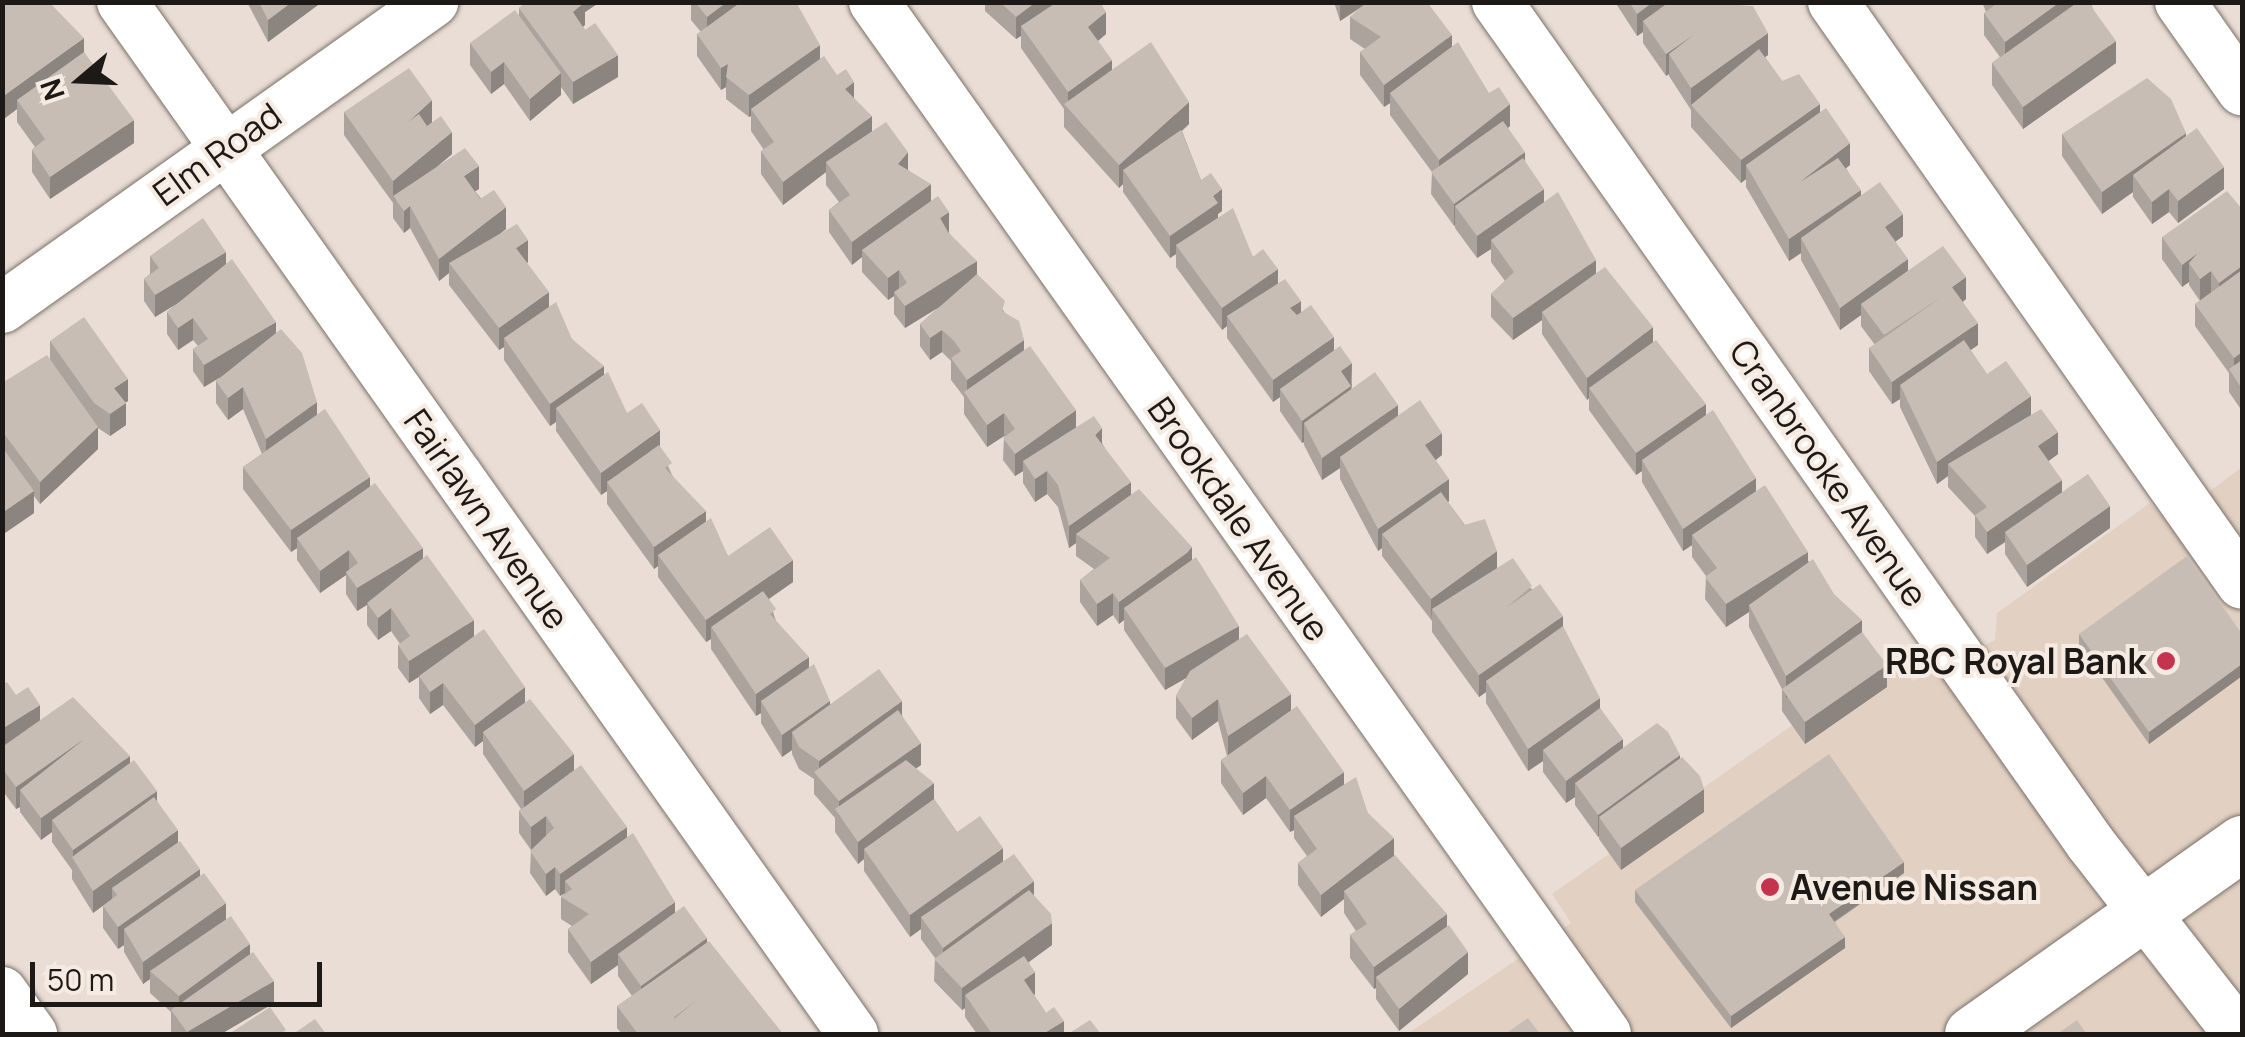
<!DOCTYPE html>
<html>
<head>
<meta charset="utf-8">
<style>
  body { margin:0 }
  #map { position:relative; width:2245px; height:1037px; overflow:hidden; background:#e9ddd5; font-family:Manrope,sans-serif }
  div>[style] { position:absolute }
  .built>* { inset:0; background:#e2d1c3 }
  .roads { filter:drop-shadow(0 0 2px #7b7169) drop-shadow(0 0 2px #7b7169) }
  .minor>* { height:50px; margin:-25px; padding:0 25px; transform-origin:25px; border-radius:25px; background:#fff }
  .major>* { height:55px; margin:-27.5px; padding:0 27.5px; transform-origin:27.5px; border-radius:27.5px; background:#fff }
  .wall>* { inset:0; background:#aca39c }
  .shaded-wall>* { inset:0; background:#8c847f }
  .building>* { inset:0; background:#c8bdb5 }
  .dots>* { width:28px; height:28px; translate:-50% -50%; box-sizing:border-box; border:5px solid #f6ebe2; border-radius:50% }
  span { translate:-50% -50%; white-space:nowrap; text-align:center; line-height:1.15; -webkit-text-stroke:8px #f6ebe2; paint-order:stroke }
  .street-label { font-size:35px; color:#1d1916 }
  .poi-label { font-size:35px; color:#1d1916; font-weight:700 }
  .right { translate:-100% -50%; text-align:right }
  .left { translate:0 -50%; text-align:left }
  .frame { position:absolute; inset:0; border:5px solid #1d1916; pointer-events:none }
  .north { position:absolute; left:30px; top:30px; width:100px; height:100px; -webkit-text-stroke:8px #f6ebe2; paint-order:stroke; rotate:251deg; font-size:28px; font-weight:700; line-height:40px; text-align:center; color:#1d1916 }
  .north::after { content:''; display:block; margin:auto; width:35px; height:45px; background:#1d1916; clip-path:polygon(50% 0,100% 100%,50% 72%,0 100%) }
  .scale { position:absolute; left:30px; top:962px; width:292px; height:45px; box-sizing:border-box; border:5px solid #1d1916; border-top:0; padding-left:12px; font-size:30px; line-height:35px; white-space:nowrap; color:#1d1916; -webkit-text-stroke:8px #f6ebe2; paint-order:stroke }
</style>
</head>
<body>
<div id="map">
  <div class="built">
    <div style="clip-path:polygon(2242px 467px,2242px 1034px,1407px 1034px,1571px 923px,1552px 894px,1892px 655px,1913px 681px,1995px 640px,1997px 613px,2150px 503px,2168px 523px)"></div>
  </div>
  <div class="roads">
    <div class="minor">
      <div style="left:122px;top:2px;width:1265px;rotate:54.69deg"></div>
      <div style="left:874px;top:2px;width:1265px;rotate:54.65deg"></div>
      <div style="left:1497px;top:2px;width:1030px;rotate:54.8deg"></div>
      <div style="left:2091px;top:844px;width:241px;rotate:52.1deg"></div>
      <div style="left:1833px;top:2px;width:711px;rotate:54.9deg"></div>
      <div style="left:2180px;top:2px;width:108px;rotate:54.8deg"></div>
      <div style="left:2px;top:308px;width:529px;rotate:-35.37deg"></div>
      <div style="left:2px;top:992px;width:52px;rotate:54.5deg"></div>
    </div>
    <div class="major">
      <div style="left:1972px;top:1034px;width:331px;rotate:-35.3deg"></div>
    </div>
  </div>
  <div class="wall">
    <div style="clip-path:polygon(2px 2px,84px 52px,134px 143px,50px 199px,32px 172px,32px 150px,35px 147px,17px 122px,17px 109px,5px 118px,2px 112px)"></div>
    <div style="clip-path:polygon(247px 2px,322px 2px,268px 42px)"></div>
    <div style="clip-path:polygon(527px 2px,600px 2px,585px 12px,585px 25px,583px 27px,618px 77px,573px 104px,561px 87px,561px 95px,530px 121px,504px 84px,491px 94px,470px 65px,470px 43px,519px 15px,519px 8px)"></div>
    <div style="clip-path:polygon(691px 2px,796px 2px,820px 59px,854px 98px,872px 132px,908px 170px,931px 201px,949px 233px,977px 275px,1005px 313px,1024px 350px,1076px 427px,1102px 443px,1131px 494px,1192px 560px,1239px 639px,1344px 784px,1368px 813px,1394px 855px,1447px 927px,1468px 974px,1399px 1031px,1376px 999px,1376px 988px,1374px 989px,1350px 958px,1350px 935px,1356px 931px,1344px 913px,1344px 899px,1321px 917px,1298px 885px,1298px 863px,1307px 856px,1294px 838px,1294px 830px,1290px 832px,1266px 798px,1243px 815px,1221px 783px,1221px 760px,1227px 756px,1218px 721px,1192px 740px,1176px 718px,1176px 696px,1186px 678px,1165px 690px,1124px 630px,1124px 620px,1119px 624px,1113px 615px,1097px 626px,1080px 602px,1080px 580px,1094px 569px,1076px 556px,1076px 543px,1069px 548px,1058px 507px,1047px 494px,1035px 502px,1023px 483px,1023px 471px,1015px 476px,1003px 460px,1004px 436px,987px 447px,964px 414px,964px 397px,951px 380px,951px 361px,942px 352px,930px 360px,920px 346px,920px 324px,940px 306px,905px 328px,894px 314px,894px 296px,888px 300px,862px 272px,862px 257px,852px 265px,829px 232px,829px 210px,839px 202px,826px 185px,826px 172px,783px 205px,761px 174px,761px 151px,764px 150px,751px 131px,751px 116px,749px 117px,726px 99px,726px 87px,721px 90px,697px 56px,697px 34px,701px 32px,691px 20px)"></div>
    <div style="clip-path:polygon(985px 2px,1100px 2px,1106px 34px,1098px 41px,1112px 70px,1189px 124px,1182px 131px,1201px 180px,1222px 211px,1218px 214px,1218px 218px,1278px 284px,1334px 351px,1352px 385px,1351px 389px,1398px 416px,1442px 455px,1436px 460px,1449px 501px,1448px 502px,1497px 569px,1532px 589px,1563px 627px,1600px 708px,1623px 748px,1680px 759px,1704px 812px,1621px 870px,1599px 839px,1599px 836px,1598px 837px,1575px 805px,1575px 797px,1566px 803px,1543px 772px,1543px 761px,1528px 771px,1486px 703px,1486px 692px,1479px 697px,1432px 632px,1432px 621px,1382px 556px,1382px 548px,1378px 551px,1340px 479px,1340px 468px,1322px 480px,1304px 445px,1304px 442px,1302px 443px,1280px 411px,1280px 397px,1273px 402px,1227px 338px,1227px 326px,1222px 330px,1176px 267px,1176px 254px,1170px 258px,1123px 192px,1123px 184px,1119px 188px,1064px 127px,1064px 109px,1021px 48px,1021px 36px,1016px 39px,985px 11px)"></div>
    <div style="clip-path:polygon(1334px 2px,1427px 2px,1452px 47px,1510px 126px,1508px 128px,1544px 202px,1596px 274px,1653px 343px,1706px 415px,1756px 491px,1862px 632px,1887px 687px,1805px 744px,1782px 711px,1782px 689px,1749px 627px,1749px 612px,1726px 627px,1705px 599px,1706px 576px,1692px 557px,1692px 545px,1683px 551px,1642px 482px,1642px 471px,1636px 475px,1589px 410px,1589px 398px,1587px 400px,1542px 334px,1542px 320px,1513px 340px,1491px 317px,1491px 294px,1505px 281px,1491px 262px,1491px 249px,1477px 258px,1455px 228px,1455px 225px,1454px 226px,1431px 194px,1432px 172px,1390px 115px,1390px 103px,1384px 107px,1360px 75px,1360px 52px,1365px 49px,1350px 39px,1350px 17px,1362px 7px,1340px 21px)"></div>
    <div style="clip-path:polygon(1615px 2px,1736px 2px,1768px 55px,1765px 57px,1782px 81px,1820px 112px,1850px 165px,1846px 168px,1861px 195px,1903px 236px,1895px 242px,1908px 271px,1966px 299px,1963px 302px,1978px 345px,1970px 350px,1987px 374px,2031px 415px,2058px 454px,2048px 461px,2062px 492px,2110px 528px,2027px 587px,2005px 554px,2005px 542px,1987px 554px,1975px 537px,1975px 516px,1948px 487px,1948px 476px,1937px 484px,1900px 407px,1900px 399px,1892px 404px,1869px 371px,1869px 348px,1875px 345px,1861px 326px,1861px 315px,1840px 330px,1801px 260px,1801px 253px,1789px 261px,1746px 187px,1746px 179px,1741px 183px,1691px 127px,1691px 110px,1669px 76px,1669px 74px,1666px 76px,1643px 43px,1643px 32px,1637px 36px)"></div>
    <div style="clip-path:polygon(1982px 2px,2090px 2px,2116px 63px,2023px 129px,1992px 85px,1992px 63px,2000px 57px,1984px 35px,1984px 13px,1986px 12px)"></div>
    <div style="clip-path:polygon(344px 112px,432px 122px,452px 154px,439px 165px,479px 189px,475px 191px,506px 229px,501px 233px,528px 262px,527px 263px,549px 306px,572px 339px,604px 375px,627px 413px,660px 447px,672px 475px,706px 522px,728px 556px,793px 582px,769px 599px,776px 621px,809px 667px,830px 704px,902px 715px,921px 765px,916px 768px,934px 799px,957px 832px,1003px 861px,1034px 896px,1052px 945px,1029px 962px,1035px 994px,1034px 995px,1046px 1013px,1064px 1034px,977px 1034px,965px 1017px,965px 1008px,962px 1010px,934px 981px,935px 958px,921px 939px,921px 929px,910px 937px,864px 871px,864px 859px,858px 864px,835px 832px,835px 818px,814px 794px,814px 779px,799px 769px,792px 754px,792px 750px,782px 757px,761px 723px,761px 713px,756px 716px,711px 649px,711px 639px,706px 642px,658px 577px,658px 566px,654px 569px,607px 504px,607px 491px,601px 495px,556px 431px,556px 422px,550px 426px,504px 360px,504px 347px,499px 350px,449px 285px,449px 273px,439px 281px,410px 228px,404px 233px,393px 218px,393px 203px,344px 135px)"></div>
    <div style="clip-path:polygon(2062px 134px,2186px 136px,2224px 189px,2178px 223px,2169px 212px,2152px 224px,2133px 197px,2133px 192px,2102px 214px,2062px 156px)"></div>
    <div style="clip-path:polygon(2242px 209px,2242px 411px,2229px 392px,2229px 373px,2195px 326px,2195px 304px,2200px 301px,2189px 285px,2189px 282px,2182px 287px,2162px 259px,2162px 237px)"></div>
    <div style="clip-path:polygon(150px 256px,226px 263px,276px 333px,317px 415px,423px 559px,474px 637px,525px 702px,574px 770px,627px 837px,675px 913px,707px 943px,783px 1034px,622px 1034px,617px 1028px,617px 1006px,632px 996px,618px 976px,618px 965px,591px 984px,568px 952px,568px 929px,572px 926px,561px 919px,561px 897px,565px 893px,560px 896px,555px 889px,546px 896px,530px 873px,531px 850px,519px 833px,519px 811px,521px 809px,483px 754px,483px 741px,475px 747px,443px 705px,430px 714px,419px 698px,419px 677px,409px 683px,398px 668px,398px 645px,400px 644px,391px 631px,378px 640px,367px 625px,367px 605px,357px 611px,346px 594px,346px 575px,320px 593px,297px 560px,297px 548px,291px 552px,243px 489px,243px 467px,262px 454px,243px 409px,228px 420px,216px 403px,216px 381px,222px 376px,204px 387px,193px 371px,193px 349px,198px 346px,193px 340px,178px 350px,167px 334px,167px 312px,176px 304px,155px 317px,144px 301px,144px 279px,150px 274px)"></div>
    <div style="clip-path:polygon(50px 341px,128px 401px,125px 402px,126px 425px,110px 436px,98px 428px,98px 449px,40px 504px,34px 496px,34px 513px,2px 535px,2px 383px,50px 359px)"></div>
    <div style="clip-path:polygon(2079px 634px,2242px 634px,2242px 676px,2149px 744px,2079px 645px)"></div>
    <div style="clip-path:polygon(2px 661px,3px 685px,16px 695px,40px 721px,130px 763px,157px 801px,178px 842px,200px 876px,226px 919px,250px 953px,274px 1003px,221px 1034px,173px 1034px,171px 1032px,171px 1012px,150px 993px,150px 979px,143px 984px,124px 952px,124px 945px,118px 949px,103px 928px,103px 906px,112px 899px,93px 913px,72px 879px,72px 870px,52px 842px,52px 832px,41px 840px,20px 812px,20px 807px,16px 809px,2px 790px)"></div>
    <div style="clip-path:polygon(1904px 873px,1835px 922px,1845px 948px,1731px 1028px,1635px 902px,1635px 890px)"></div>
    <div style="clip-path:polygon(2242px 915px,2242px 951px,2241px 948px,2241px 916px)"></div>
  </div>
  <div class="shaded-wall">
    <div style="clip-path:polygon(292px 2px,322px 2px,268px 42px,268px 20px)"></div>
    <div style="clip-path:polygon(580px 2px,600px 2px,585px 12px,585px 25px,573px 34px,573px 12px)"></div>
    <div style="clip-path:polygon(727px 2px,758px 2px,707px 39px,707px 17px)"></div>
    <div style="clip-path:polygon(1036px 2px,1064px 2px,1021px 26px,1021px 36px,1016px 39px,1016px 17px)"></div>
    <div style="clip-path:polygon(1340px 2px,1368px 2px,1340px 21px)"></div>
    <div style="clip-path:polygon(1653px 2px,1684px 2px,1643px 21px,1643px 32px,1637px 36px,1637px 14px)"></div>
    <div style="clip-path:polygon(2060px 2px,2090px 4px,2005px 64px,2005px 42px)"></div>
    <div style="clip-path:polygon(1106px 12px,1106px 34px,1088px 49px,1088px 27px)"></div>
    <div style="clip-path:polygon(1768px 33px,1768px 55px,1694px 108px,1691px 105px,1691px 110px,1691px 88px)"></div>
    <div style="clip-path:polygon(1695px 34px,1669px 54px,1669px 74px,1666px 76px,1666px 54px)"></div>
    <div style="clip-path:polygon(1452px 35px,1452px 57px,1390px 93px,1390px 103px,1384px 107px,1384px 85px)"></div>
    <div style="clip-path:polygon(84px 38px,84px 60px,17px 100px,17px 109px,5px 118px,5px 95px)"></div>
    <div style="clip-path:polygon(2116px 41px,2116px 63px,2023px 129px,2023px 107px)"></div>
    <div style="clip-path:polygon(820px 45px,820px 67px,751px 109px,751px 116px,749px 117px,749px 95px)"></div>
    <div style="clip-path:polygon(618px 55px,618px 77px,573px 104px,573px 82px)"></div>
    <div style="clip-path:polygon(1112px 60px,1112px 82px,1068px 108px,1068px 92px)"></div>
    <div style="clip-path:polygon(504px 62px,504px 84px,491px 94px,491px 72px)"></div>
    <div style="clip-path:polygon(728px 64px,726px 87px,721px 90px,721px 68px)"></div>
    <div style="clip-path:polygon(561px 73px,561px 95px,530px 121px,530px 99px)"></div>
    <div style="clip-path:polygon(854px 82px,854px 104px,845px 89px)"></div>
    <div style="clip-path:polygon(432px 100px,432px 122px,408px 144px,408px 122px)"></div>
    <div style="clip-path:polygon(1189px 102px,1189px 124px,1129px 178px,1123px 170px,1123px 184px,1119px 188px,1119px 165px)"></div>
    <div style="clip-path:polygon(1510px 104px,1510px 126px,1439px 182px,1439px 160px)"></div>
    <div style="clip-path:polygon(1820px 104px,1820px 126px,1746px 165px,1746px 179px,1741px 183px,1741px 160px)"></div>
    <div style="clip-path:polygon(872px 116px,872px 139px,826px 162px,826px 172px,783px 205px,783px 182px)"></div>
    <div style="clip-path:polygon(134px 120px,134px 143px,50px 199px,50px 177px)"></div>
    <div style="clip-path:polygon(452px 132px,452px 154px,396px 201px,393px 197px,393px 181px)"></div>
    <div style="clip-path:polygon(2186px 133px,2186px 155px,2133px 175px,2133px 192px,2102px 214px,2102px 192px)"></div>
    <div style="clip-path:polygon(1850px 143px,1850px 165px,1800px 204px,1800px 182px)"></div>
    <div style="clip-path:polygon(908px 152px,908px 174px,898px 164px)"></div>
    <div style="clip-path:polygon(1525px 152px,1525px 174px,1455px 206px,1455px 225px,1454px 226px,1454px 204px)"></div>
    <div style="clip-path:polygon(479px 166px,479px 189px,464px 198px,464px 176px)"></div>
    <div style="clip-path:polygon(2224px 167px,2224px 189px,2178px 223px,2178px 201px)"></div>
    <div style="clip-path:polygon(931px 184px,931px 207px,862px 250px,862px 257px,852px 265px,852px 242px)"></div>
    <div style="clip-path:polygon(1222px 189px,1222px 211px,1218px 214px,1218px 225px,1176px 245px,1176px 254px,1170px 258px,1170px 236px,1213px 196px)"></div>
    <div style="clip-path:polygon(1544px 189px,1544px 211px,1491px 240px,1491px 249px,1477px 258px,1477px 236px)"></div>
    <div style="clip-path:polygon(2169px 189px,2169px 212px,2152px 224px,2152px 202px)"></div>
    <div style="clip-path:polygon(1861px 190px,1861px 213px,1801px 238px,1801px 253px,1789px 261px,1789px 239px)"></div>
    <div style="clip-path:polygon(410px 206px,410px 228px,404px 233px,404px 211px)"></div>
    <div style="clip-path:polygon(506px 207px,506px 229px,454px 269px,449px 263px,449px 273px,439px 281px,439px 259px)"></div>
    <div style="clip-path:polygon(949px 212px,949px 234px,940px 218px)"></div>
    <div style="clip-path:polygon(1903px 214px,1903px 236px,1885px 249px,1885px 227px)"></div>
    <div style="clip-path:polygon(528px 240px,528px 262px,516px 271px,516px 248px)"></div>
    <div style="clip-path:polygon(226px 252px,226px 274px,155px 317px,155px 295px)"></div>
    <div style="clip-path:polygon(2198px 253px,2189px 263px,2189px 282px,2182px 287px,2182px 265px)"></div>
    <div style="clip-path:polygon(1908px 259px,1908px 281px,1861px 304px,1861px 315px,1840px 330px,1840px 308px)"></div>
    <div style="clip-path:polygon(1596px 260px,1596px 283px,1542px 312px,1542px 320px,1513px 340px,1513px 318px)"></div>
    <div style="clip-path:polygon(977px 261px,977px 284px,905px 328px,905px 306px)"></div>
    <div style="clip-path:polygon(2242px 266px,2242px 288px,2219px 305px,2219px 283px)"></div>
    <div style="clip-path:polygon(1278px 269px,1278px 291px,1227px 316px,1227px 326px,1222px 330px,1222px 308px)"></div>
    <div style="clip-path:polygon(899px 270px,899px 292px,894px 292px,894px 296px,888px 300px,888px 278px)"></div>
    <div style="clip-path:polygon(2211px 271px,2211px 293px,2200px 301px,2200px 279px)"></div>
    <div style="clip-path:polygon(1966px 277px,1966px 299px,1952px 309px,1952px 287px)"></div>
    <div style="clip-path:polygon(549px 292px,549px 314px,504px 338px,504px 347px,499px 350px,499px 328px)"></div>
    <div style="clip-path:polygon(1301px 301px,1301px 323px,1290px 308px)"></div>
    <div style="clip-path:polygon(193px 318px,193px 340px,178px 350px,178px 328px)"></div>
    <div style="clip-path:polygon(276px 322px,276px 344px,204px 387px,204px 365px)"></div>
    <div style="clip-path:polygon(1978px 323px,1978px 345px,1905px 395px,1900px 385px,1900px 399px,1892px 404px,1892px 382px)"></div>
    <div style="clip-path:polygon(1653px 327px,1653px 350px,1589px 388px,1589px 398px,1587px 400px,1587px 378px)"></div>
    <div style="clip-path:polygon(942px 330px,942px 352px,930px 360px,930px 338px)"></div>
    <div style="clip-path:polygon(1334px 337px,1334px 359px,1280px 389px,1280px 397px,1273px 402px,1273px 380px)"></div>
    <div style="clip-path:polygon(1024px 340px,1024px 362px,967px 397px,967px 380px)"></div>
    <div style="clip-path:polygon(2242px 352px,2242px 374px,2234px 376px,2234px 358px)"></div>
    <div style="clip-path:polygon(1352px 363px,1351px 408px,1304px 423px,1304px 442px,1302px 443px,1302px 421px,1341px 371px)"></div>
    <div style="clip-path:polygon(604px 366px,604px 388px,556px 408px,556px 422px,550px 426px,550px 404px)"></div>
    <div style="clip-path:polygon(128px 379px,128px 401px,114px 410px,114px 388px)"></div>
    <div style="clip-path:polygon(243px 387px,243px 409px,228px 420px,228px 398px)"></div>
    <div style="clip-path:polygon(2031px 396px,2031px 418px,1948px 464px,1948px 476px,1937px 484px,1937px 462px)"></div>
    <div style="clip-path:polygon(317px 402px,317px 424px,266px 462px,266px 439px)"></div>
    <div style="clip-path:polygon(126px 403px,126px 425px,110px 436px,110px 414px)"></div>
    <div style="clip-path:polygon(1706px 404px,1706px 426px,1642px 460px,1642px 471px,1636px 475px,1636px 453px)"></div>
    <div style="clip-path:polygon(1398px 405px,1398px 428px,1340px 457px,1340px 468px,1322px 480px,1322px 458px)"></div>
    <div style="clip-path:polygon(1076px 410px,1076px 432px,1023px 461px,1023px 471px,1015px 476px,1015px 454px)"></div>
    <div style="clip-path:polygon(1004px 413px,1004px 436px,987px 447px,987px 425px)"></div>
    <div style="clip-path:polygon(98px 427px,98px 449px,40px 504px,40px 482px)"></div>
    <div style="clip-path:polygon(1102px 428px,1102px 450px,1095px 435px)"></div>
    <div style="clip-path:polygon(660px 430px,660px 452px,607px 482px,607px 491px,601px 495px,601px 473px)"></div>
    <div style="clip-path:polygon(2058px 432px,2058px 454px,2038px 469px,2038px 446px)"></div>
    <div style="clip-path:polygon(1442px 433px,1442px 455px,1425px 467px,1425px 445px)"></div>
    <div style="clip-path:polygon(1047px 471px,1047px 494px,1035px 502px,1035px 479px)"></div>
    <div style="clip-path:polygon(370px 477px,370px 500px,297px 538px,297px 548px,291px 552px,291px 530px)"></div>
    <div style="clip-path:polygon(1756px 478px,1756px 500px,1692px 535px,1692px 545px,1683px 551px,1683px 529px)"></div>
    <div style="clip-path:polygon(1449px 479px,1449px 501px,1388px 543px,1382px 534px,1382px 548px,1378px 551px,1378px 529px)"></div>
    <div style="clip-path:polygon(2062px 480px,2062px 502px,2005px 532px,2005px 542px,1987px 554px,1987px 532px)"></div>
    <div style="clip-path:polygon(1131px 482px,1131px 504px,1076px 534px,1076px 543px,1069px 548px,1069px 526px)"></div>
    <div style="clip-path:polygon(34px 491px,34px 513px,2px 535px,2px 513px)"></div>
    <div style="clip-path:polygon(2110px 506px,2110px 528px,2027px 587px,2027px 565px)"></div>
    <div style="clip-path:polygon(706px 511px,706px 533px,658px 555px,658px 566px,654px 569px,654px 547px)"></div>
    <div style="clip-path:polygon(1192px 547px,1192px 569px,1124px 608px,1124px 620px,1119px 624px,1119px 602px)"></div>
    <div style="clip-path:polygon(423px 548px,423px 570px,357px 611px,357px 588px)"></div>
    <div style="clip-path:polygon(349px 550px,349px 572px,346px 572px,346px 575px,320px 593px,320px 571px)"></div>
    <div style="clip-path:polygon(1497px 551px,1497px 574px,1432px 609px,1431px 621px,1431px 599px)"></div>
    <div style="clip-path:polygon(1808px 552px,1808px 574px,1749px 605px,1749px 612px,1726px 627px,1726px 604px)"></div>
    <div style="clip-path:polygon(793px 560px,793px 582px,716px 635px,711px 627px,711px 639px,706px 642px,706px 620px)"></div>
    <div style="clip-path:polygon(1113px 593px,1113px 615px,1097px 626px,1097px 604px)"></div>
    <div style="clip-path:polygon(391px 608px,391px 631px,378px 640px,378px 618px)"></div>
    <div style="clip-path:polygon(1563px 616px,1563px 638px,1486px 681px,1486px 692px,1479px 697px,1479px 675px)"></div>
    <div style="clip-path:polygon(474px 620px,474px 642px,409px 683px,409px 661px)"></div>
    <div style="clip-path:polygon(1862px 620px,1862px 643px,1786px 698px,1786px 676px)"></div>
    <div style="clip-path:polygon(1239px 626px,1239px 648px,1165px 690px,1165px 668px)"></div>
    <div style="clip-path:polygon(809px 657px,809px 679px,761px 701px,761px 713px,756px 716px,756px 694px)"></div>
    <div style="clip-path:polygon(2242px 664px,2242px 676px,2149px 744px,2149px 732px)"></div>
    <div style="clip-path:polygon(1887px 665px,1887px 687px,1805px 744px,1805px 722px)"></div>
    <div style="clip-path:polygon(443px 683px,443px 705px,430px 714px,430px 692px)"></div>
    <div style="clip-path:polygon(525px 687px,525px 709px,483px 732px,483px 741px,475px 747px,475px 725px)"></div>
    <div style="clip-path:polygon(1291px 694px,1291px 716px,1228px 758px,1228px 736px)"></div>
    <div style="clip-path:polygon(1600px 698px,1600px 720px,1543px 750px,1543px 761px,1528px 771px,1528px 749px)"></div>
    <div style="clip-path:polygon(1218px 699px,1218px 721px,1192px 740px,1192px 718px)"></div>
    <div style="clip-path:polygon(830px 701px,830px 723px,792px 732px,792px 750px,782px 757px,782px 735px)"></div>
    <div style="clip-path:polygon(902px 701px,902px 724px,819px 778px,819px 761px)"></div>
    <div style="clip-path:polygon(40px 705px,40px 727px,2px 751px,2px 729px)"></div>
    <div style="clip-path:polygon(87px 737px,20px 790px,20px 807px,16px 809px,16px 787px)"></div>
    <div style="clip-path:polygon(1623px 739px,1623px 761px,1575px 783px,1575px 797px,1566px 803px,1566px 781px)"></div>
    <div style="clip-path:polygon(921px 743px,921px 765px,843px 820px,839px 815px,839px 801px)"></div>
    <div style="clip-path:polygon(574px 754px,574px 776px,524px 813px,524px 791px)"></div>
    <div style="clip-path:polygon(1680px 755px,1680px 778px,1599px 817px,1599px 836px,1598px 837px,1598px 815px)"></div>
    <div style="clip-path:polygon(130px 756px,130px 778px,52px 820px,52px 832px,41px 840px,41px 818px)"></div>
    <div style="clip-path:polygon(1344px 772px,1344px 794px,1294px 816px,1294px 830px,1290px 832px,1290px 810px)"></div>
    <div style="clip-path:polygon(1266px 776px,1266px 798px,1243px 815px,1243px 793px)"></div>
    <div style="clip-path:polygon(934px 783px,934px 805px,864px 849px,864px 859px,858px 864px,858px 842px)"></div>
    <div style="clip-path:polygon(1704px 789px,1704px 812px,1621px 870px,1621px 848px)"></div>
    <div style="clip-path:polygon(157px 791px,157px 813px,73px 859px,73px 850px)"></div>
    <div style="clip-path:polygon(546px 816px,546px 839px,531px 850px,531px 827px)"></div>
    <div style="clip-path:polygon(627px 827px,627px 849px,565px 881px,565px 893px,560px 896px,560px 874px)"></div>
    <div style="clip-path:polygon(178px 830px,178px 852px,112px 888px,112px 899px,93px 913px,93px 891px)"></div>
    <div style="clip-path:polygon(1394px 838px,1394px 860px,1344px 891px,1344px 899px,1321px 917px,1321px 895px)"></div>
    <div style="clip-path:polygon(1003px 848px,1003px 870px,921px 917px,921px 929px,910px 937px,910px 915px)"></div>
    <div style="clip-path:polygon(1904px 862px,1904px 873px,1829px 925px,1829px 914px)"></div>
    <div style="clip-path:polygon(555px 867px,555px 889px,546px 896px,546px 874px)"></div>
    <div style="clip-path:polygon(200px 869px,200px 891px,124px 929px,124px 945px,118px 949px,118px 927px)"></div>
    <div style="clip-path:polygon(1034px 881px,1034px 903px,943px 970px,943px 948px)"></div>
    <div style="clip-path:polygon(675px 902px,675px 925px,618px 954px,618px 965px,591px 984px,591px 962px)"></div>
    <div style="clip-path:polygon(226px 903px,226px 926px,150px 971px,150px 979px,143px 984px,143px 962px)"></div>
    <div style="clip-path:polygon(1447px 914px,1447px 936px,1376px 977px,1376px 988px,1374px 989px,1374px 967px)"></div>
    <div style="clip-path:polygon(1052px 923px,1052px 945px,971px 1004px,965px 995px,965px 1008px,962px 1010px,962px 988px)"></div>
    <div style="clip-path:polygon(1845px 937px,1845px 948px,1731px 1028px,1731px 1016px)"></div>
    <div style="clip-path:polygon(707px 938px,707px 960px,641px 1008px,641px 986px)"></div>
    <div style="clip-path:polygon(250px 944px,250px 966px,179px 1018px,179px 996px)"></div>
    <div style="clip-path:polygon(1468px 952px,1468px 974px,1399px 1031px,1399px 1009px)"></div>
    <div style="clip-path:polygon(1035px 972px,1035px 994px,1024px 1002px,1024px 980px)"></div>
    <div style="clip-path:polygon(274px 981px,274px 1003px,221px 1034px,187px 1034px,187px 1032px)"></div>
    <div style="clip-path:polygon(1064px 1021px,1064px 1034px,1043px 1034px)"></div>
  </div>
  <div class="building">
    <div style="clip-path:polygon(2px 2px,49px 2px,84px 38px,5px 95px,2px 90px)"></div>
    <div style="clip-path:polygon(259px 2px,292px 2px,268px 20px)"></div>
    <div style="clip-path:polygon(527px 2px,585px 2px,573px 12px,585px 30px,595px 23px,618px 55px,573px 82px,519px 8px)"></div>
    <div style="clip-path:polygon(695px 2px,727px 2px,707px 17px)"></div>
    <div style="clip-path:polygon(741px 2px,796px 2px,820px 45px,749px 95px,726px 77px,728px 64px,721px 68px,697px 34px)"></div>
    <div style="clip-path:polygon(1000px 2px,1036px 2px,1016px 17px)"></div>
    <div style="clip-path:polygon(1057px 2px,1100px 2px,1106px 12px,1088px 27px,1112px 60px,1068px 92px,1021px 26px)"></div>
    <div style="clip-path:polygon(1367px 2px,1427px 2px,1452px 35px,1384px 85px,1360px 52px,1381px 37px,1350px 17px)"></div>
    <div style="clip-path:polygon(1629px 2px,1653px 2px,1637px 14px)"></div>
    <div style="clip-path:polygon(1669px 2px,1736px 2px,1738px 5px,1753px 6px,1768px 33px,1691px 88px,1669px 54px,1695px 34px,1666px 54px,1643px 21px)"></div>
    <div style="clip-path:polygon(1999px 2px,2060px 2px,2005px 42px,1984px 13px)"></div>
    <div style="clip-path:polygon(2078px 2px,2088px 2px,2116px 41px,2023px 107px,1992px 63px)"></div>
    <div style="clip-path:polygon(515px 10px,561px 73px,530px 99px,504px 62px,491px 72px,470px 43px)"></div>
    <div style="clip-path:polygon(1151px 42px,1189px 102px,1119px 165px,1064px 104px)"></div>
    <div style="clip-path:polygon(1458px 42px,1489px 93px,1499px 87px,1510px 104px,1439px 160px,1390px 93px)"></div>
    <div style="clip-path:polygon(1759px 49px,1782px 81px,1799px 74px,1820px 104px,1741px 160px,1691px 105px)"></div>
    <div style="clip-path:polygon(84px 52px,134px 120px,50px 177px,32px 150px,45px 139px,17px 100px)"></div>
    <div style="clip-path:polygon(824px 56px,837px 75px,846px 69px,854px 82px,845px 89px,872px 116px,783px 182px,761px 151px,774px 142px,751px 109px)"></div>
    <div style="clip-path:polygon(409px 68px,432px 100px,408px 122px,419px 114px,427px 126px,441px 116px,452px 132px,393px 181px,344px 112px)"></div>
    <div style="clip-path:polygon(2147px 78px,2171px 99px,2186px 133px,2102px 192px,2062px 134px)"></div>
    <div style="clip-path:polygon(1826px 108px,1850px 143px,1800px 182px,1838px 158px,1861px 190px,1789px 239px,1746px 165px)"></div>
    <div style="clip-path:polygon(1503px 121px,1525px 152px,1454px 204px,1431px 172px)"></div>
    <div style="clip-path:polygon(886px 122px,908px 152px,898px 164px,931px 184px,852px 242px,829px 210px,850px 195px,826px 162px)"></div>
    <div style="clip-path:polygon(2197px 128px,2224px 167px,2178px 201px,2169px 189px,2152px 202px,2133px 175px)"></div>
    <div style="clip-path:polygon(1181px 130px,1201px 180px,1211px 173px,1222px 189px,1213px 196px,1218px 203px,1170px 236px,1123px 170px)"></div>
    <div style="clip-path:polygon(465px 148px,479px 166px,464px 176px,480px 199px,494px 190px,506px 207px,439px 259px,410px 206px,404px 211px,393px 196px)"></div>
    <div style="clip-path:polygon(1523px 158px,1544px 189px,1477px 236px,1455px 206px)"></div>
    <div style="clip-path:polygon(1880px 182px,1903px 214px,1885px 227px,1908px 259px,1840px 308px,1801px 238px)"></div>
    <div style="clip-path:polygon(2227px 191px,2242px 209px,2242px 266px,2219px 283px,2211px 271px,2200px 279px,2189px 263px,2198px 253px,2182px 265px,2162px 237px)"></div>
    <div style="clip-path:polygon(1558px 192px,1596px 260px,1513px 318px,1491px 294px,1514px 272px,1491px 240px)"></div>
    <div style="clip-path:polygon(938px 196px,949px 212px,940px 218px,948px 232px,977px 261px,905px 306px,894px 292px,907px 283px,899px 270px,888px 278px,862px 250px)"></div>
    <div style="clip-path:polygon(1233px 208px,1253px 257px,1263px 249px,1278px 269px,1222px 308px,1176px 245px)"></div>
    <div style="clip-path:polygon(203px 218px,226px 252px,155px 295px,144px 279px,159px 268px,150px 256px)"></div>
    <div style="clip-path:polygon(517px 224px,528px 240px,516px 248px,549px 292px,499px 328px,449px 263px)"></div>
    <div style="clip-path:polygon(1943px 246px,1966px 277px,1952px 287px,1978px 323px,1892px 382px,1869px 348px,1943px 296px,1884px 335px,1861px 304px)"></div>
    <div style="clip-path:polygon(232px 259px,276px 322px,204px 365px,193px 349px,208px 339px,193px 318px,178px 328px,167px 312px)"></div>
    <div style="clip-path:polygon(1605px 267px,1653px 327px,1587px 378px,1542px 312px)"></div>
    <div style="clip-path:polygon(2242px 270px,2242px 352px,2234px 358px,2195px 304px)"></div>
    <div style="clip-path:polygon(977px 274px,1005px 301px,1002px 311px,1019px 321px,1024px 340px,967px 380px,951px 358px,961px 351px,954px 341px,942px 330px,930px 338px,920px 324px)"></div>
    <div style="clip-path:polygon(1285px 279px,1301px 301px,1290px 308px,1297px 315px,1311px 305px,1334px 337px,1273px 380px,1227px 316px)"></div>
    <div style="clip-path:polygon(556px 302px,572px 339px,604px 366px,550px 404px,504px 338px)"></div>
    <div style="clip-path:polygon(84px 317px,128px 379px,114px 388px,126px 403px,110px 414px,94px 403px,50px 341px)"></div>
    <div style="clip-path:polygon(281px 329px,302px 353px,317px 402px,266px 439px,243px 387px,228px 398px,216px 381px)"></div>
    <div style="clip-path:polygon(1656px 340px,1706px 404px,1636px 453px,1589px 388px)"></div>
    <div style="clip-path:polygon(1964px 340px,1987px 374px,2006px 361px,2031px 396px,1937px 462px,1900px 385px)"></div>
    <div style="clip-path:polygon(1030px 346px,1076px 410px,1015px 454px,1003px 438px,1015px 429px,1004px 413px,987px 425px,964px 392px)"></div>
    <div style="clip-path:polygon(1340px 346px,1352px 363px,1341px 371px,1351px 386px,1302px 421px,1280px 389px)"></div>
    <div style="clip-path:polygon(47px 355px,98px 427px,40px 482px,2px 431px,2px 383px)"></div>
    <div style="clip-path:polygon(2242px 360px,2242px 389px,2229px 369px)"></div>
    <div style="clip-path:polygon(608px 372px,627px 413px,642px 403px,660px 430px,601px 473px,556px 408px)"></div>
    <div style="clip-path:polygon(1375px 372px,1398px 405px,1322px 458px,1304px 423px)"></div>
    <div style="clip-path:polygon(1420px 400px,1442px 433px,1425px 445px,1449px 479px,1378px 529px,1340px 457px)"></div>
    <div style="clip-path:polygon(325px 409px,370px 477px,291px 530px,243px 467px)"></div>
    <div style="clip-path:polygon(2041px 409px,2058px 432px,2038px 446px,2062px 480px,1987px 532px,1975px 515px,1987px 507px,1948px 464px)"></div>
    <div style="clip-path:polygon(1713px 410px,1756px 478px,1683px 529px,1642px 460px)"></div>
    <div style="clip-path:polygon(1094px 416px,1102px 428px,1095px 435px,1131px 482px,1069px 526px,1058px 485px,1047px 471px,1035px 479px,1023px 461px)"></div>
    <div style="clip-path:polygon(659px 445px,672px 463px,665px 468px,706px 511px,654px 547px,607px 482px)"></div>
    <div style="clip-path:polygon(2px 447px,34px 491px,2px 513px)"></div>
    <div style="clip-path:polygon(2088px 474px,2110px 506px,2027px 565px,2005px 532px)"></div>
    <div style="clip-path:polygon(375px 483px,423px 548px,357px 588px,346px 572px,358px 563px,349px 550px,320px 571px,297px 538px)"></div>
    <div style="clip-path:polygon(1765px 485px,1808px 552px,1726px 604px,1705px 577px,1717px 568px,1692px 535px)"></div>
    <div style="clip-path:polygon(1139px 489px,1192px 547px,1187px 553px,1119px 602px,1113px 593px,1097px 604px,1080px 580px,1110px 558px,1076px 534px)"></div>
    <div style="clip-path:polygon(1441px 492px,1464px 525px,1485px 519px,1497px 551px,1431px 599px,1382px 534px)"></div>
    <div style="clip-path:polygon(711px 518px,728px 556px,770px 527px,793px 560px,706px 620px,658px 555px)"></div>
    <div style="clip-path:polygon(427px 555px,474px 620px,409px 661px,398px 645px,410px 636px,391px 608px,378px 618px,367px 603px)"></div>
    <div style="clip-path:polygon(2187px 556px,2242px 634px,2242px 664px,2149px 732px,2079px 634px)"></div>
    <div style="clip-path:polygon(1196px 557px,1239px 626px,1165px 668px,1124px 608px)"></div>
    <div style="clip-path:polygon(1513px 558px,1532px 586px,1506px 608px,1540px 584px,1563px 616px,1479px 675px,1432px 609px)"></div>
    <div style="clip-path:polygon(1813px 559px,1834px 594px,1862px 620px,1786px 676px,1749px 605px)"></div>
    <div style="clip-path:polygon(763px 591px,776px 609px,770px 614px,809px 657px,756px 694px,711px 627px)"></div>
    <div style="clip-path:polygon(1563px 626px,1600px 698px,1528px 749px,1486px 681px)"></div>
    <div style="clip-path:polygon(484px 629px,525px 687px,475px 725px,443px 683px,430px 692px,419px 676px)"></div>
    <div style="clip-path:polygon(1862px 632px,1887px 665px,1805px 722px,1782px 689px)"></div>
    <div style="clip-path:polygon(1247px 634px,1291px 694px,1228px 736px,1218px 699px,1192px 718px,1176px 696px,1190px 671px)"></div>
    <div style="clip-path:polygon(814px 664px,830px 701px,782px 735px,761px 701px)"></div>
    <div style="clip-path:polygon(879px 669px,902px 701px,819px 761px,799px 747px,792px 732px)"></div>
    <div style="clip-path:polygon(7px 682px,16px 695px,28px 687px,40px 705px,2px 729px,2px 685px)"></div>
    <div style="clip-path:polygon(73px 697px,130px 756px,41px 818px,20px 790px,87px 737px,16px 787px,2px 768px,2px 747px)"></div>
    <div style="clip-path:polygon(530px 699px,574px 754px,524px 791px,483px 732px)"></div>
    <div style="clip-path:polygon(1297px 706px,1344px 772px,1290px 810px,1266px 776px,1243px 793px,1221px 760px)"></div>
    <div style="clip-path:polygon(1600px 708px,1623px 739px,1566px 781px,1543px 750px)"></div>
    <div style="clip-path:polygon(898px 710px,921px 743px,839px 801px,814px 772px)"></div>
    <div style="clip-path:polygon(1657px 723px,1668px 732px,1680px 755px,1598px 815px,1575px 783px)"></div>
    <div style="clip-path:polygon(1829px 754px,1904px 862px,1829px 914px,1845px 937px,1731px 1016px,1635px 890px)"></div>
    <div style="clip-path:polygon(1682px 757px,1700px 776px,1704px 789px,1621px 848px,1599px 817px)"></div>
    <div style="clip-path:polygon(134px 760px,157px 791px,73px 850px,52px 820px)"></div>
    <div style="clip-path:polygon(906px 760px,934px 783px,858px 842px,835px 809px)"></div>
    <div style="clip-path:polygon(581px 765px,627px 827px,560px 874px,555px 867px,546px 874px,530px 851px,554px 828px,546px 816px,531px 827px,519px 811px)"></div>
    <div style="clip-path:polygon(1356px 777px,1368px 813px,1394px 838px,1321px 895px,1298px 863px,1317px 849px,1294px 816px)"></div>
    <div style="clip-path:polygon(154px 797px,178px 830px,93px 891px,72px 857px)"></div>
    <div style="clip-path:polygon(934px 799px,957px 832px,980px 816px,1003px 848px,910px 915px,864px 849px)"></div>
    <div style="clip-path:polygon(633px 833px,675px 902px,591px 962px,568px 929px,589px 914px,561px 897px,572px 889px,565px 881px)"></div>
    <div style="clip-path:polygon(180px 841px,200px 869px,118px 927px,103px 906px,117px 895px,112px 888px)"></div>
    <div style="clip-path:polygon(1014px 854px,1034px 881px,943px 948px,921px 917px)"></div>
    <div style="clip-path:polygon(1395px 855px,1447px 914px,1374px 967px,1350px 935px,1367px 924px,1344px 891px)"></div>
    <div style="clip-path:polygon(204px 873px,226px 903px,143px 962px,124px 929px)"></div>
    <div style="clip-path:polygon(1029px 890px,1051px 914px,1052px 923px,962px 988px,934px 959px)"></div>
    <div style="clip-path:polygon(684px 906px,707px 938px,641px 986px,618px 954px)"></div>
    <div style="clip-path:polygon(231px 916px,250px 944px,179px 996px,150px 971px)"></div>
    <div style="clip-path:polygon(1449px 925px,1468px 952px,1399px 1009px,1376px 977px)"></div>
    <div style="clip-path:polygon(evenodd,709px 941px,783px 1034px,638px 1034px,617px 1006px,709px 941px,696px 1001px,674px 1019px,674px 1017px,696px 1001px)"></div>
    <div style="clip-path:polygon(253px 952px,274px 981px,187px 1032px,171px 1010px)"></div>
    <div style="clip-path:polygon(1024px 956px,1035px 972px,1024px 980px,1046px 1013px,1054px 1007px,1064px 1021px,1043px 1034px,992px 1034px,965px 995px)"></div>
    <div style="clip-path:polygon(270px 1007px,286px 1030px,280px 1034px,229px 1034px)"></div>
    <div style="clip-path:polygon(1528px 1018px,1540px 1034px,1505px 1034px)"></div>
    <div style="clip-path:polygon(315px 1019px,326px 1034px,293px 1034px)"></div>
    <div style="clip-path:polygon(1090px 1020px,1101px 1034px,1068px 1034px)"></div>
    <div style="clip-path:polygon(2077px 1020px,2087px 1034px,2057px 1034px)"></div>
  </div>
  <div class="dots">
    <div style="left:2166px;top:661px;background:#c4344f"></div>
    <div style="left:1770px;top:887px;background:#c4344f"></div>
  </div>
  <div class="street-label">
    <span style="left:217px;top:154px;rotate:-36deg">Elm Road</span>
    <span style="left:1829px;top:473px;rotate:55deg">Cranbrooke Avenue</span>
    <span style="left:487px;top:519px;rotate:55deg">Fairlawn Avenue</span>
    <span style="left:1239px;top:519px;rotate:55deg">Brookdale Avenue</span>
  </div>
  <div class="poi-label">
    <span class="right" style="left:2146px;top:661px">RBC Royal Bank</span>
    <span class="left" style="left:1790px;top:887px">Avenue Nissan</span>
  </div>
  <div class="frame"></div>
  <div class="north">N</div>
  <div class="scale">50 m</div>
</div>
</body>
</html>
